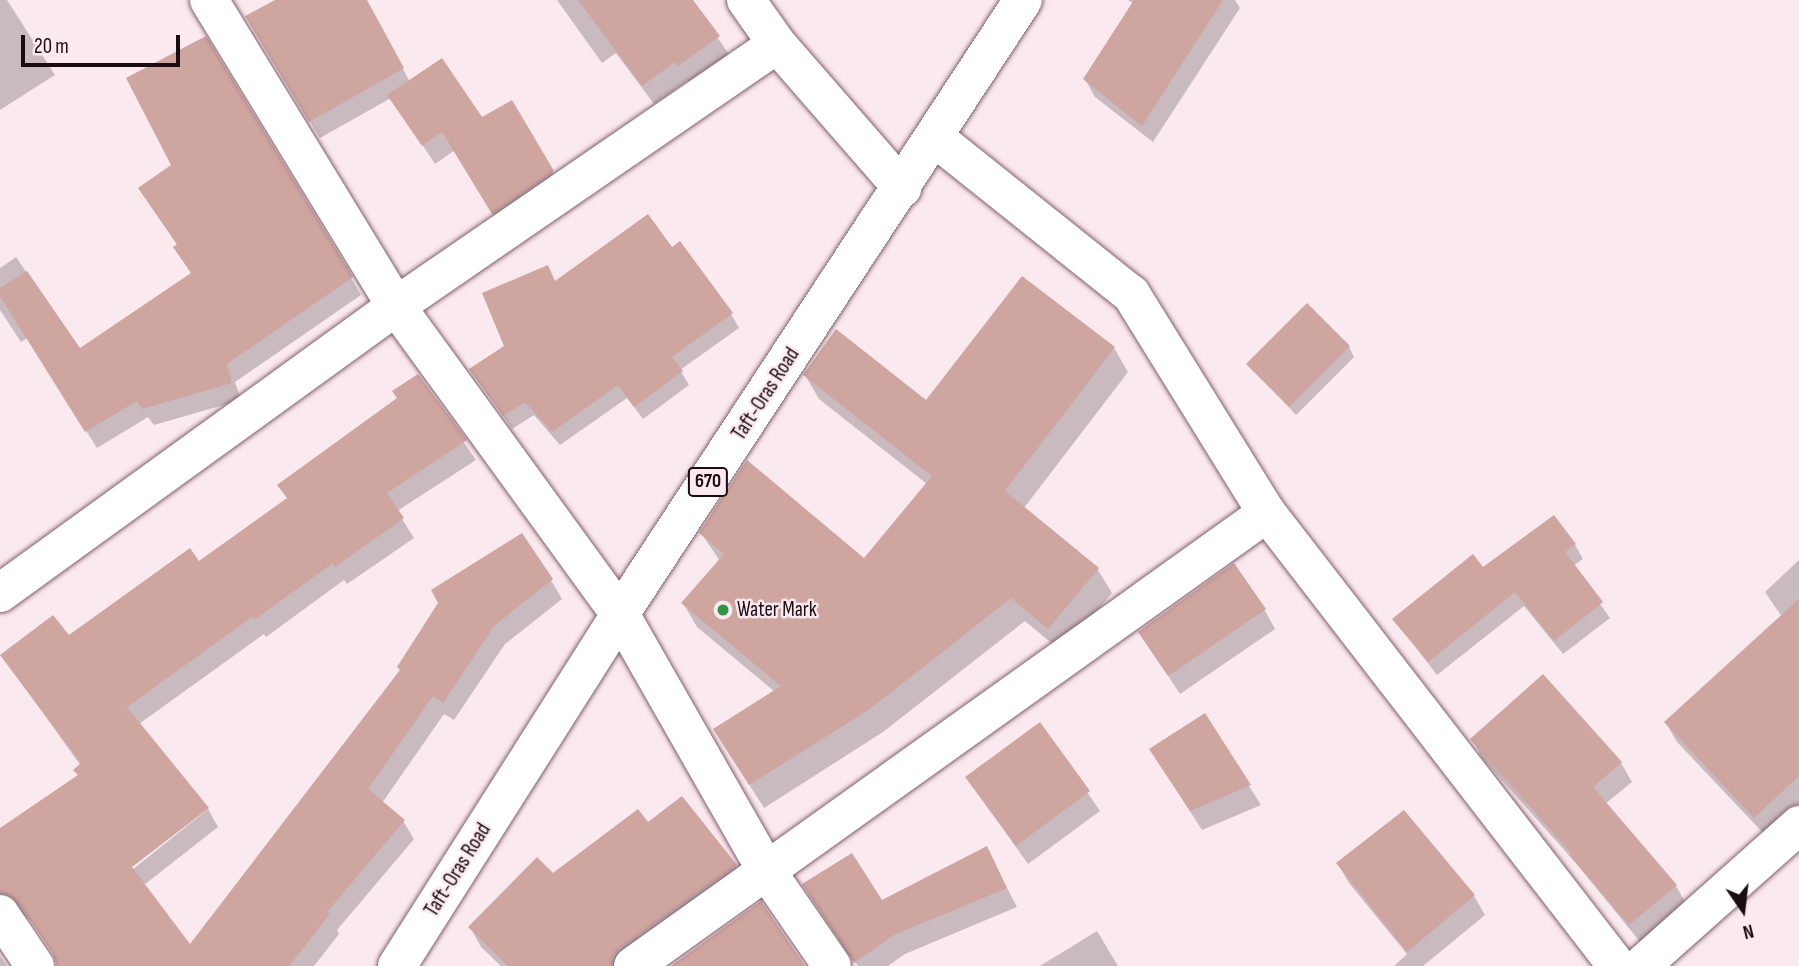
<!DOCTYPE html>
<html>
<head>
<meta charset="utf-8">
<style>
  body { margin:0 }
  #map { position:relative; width:1799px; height:966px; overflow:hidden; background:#fae9ee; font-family:"Sofia Sans Condensed",sans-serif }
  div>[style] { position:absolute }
  .shadow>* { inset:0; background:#0003 }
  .building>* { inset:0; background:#cea59f }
  .roads { filter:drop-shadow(0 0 2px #825e6b) drop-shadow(0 0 2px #825e6b) }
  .street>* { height:38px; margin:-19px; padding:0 19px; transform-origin:19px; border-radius:19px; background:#fff }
  .primary>* { height:38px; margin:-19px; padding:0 19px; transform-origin:19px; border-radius:19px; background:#fff }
  .dots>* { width:19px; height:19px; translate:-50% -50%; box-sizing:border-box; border:4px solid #fae9ee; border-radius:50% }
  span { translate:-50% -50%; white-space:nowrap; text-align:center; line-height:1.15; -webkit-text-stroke:5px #fae9ee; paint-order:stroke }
  .shield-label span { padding:2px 5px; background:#fae9ee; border:2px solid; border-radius:5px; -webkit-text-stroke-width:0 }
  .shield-label { font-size:19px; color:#1a0c11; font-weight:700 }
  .street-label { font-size:21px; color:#1a0c11 }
  .poi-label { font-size:21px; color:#1a0c11 }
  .left { translate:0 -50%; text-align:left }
  .north { position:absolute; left:1708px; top:875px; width:70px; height:70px; -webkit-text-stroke:5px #fae9ee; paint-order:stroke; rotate:166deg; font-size:19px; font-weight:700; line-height:28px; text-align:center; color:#1a0c11 }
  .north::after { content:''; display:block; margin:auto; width:24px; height:32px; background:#1a0c11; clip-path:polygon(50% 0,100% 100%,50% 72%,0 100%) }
  .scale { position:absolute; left:21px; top:35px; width:159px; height:32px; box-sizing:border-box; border:4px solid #1a0c11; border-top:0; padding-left:9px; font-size:21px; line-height:24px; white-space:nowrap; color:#1a0c11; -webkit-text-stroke:5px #fae9ee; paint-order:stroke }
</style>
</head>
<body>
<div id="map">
  <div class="shadow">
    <div style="clip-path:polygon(0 0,7px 0,55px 75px,0 110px)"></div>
    <div style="clip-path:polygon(279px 0,366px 0,410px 82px,482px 120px,511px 102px,563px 191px,504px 232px,455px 150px,435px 164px,391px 98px,320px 138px,257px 34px)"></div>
    <div style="clip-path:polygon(557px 0,692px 0,730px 56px,691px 84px,688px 80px,654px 104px,616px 53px,602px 63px)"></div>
    <div style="clip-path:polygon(1128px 0,1235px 0,1240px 8px,1153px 142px,1095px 97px,1085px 79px,1134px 4px)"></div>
    <div style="clip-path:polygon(173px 165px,351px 278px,361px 295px,235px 382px,241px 400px,154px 425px,148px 417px,97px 448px,27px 338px,21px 342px,0 310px,0 268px,16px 257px,80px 351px,192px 274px,178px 246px,150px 205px)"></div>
    <div style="clip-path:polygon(671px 250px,731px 314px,739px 328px,680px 370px,689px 385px,643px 419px,627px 398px,560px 445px,534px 415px,512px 429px,471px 370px,507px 347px,556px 283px)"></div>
    <div style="clip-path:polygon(1349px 347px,1354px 357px,1296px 415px,1249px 364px)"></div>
    <div style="clip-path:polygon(1114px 348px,1128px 372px,1024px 508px,1098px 570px,1112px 593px,1062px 652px,1025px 621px,883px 732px,764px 808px,729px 753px,775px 692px,697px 627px,683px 603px,720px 561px,701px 533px,864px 560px,927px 484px,819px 399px,805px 375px,926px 402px)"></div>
    <div style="clip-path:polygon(418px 376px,476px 460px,397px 511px,414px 538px,347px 584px,344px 580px,266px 637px,264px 634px,139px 724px,125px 871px,127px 874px,208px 809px,218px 827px,144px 885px,190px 947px,401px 671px,551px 580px,562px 599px,505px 644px,454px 720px,444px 714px,382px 803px,403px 821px,414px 839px,337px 930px,339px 934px,314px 966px,58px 966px,57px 959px,30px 920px,21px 912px,0 913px,0 830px,79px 776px,81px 766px,2px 656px,68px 638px,198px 563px,288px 499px,280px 485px,399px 399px)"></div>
    <div style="clip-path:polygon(1575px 545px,1583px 559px,1573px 566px,1610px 618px,1563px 654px,1524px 606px,1437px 675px,1394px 619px)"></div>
    <div style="clip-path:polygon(1799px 560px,1799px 804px,1766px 836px,1677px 742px,1666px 723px,1782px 617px,1765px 592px)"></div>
    <div style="clip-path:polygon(1264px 609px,1275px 629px,1180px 694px,1140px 633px)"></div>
    <div style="clip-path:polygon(1205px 716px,1261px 805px,1202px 830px,1151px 750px)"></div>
    <div style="clip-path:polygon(1040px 724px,1100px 811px,1028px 864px,967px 778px)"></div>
    <div style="clip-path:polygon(1472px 739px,1621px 763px,1632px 782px,1605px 804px,1676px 886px,1687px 905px,1641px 943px,1575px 862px,1483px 759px)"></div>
    <div style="clip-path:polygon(648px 825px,736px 866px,747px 885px,633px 966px,501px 966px,481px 947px,470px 927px,553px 875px)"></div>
    <div style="clip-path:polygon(986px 848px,1017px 907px,905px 954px,888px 966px,858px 966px,815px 903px,881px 902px)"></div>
    <div style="clip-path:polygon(1338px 864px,1474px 896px,1485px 915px,1423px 966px,1394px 966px,1407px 954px,1349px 883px)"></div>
    <div style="clip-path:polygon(1097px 931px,1118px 966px,1040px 966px)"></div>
    <div style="clip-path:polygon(0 956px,7px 966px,0 966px)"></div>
  </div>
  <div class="building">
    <div style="clip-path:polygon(275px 0,367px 0,404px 68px,309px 122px,245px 16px)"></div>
    <div style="clip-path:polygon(578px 0,693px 0,720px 36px,678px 66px,675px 62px,642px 86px)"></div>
    <div style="clip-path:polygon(1134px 0,1223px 0,1142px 126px,1083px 79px)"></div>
    <div style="clip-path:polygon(206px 36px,353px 277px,227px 364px,232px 383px,142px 409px,137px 401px,85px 432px,0 296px,0 288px,27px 271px,80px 348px,191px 273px,173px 247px,177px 244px,138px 188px,171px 165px,126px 78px)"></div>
    <div style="clip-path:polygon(442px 58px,482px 117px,512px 100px,554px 171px,492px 214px,442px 132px,422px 146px,387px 95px)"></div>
    <div style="clip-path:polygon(648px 214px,672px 247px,680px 241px,733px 313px,672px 357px,683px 371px,634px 407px,618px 385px,552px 432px,525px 402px,503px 416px,469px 369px,504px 346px,482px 293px,548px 265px,555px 281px)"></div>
    <div style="clip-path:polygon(1022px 276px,1115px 347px,1005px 491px,1099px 568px,1048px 629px,1011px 598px,870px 709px,749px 785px,713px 729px,781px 686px,681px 603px,724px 554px,699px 533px,747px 460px,864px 558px,932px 476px,803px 375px,836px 329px,926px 400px)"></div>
    <div style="clip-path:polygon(1307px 303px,1350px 346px,1289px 407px,1246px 364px)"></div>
    <div style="clip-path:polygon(418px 374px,467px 440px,387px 493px,404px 518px,335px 567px,333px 563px,254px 620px,252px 617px,127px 707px,209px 808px,132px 867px,190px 944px,400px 670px,397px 667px,438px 603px,431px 590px,522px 533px,553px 579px,494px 626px,443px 703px,433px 696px,368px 789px,405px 820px,327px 912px,330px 914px,289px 966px,57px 966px,53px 954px,18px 902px,10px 895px,0 892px,0 828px,78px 775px,73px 770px,81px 763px,0 655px,53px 615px,69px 635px,190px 548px,199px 561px,287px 498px,277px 485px,397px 398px,392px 391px)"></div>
    <div style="clip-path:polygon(1554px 515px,1576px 544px,1565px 552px,1603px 602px,1554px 641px,1515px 592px,1428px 662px,1392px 619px,1473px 554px,1483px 567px)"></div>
    <div style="clip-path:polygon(1234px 563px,1266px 609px,1168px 676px,1138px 632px)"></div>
    <div style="clip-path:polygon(1799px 599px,1799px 776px,1754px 818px,1664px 722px)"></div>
    <div style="clip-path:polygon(1543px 674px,1622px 762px,1593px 787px,1677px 885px,1629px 925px,1569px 855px,1571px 853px,1470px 739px)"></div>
    <div style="clip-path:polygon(1205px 713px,1251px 785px,1190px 811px,1149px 749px)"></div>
    <div style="clip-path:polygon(1040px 722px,1090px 791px,1016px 846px,965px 777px)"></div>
    <div style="clip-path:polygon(682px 796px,737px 865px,620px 948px,613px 956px,611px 966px,508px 966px,468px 927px,537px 857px,553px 873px,638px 809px,648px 822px)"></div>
    <div style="clip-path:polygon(1404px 810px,1475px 895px,1407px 952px,1336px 863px)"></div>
    <div style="clip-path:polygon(987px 846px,1007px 888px,894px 935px,854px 963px,802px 884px,852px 853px,882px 900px)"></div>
    <div style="clip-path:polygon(761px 901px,805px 966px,671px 966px)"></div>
  </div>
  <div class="roads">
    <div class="street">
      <div style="left:209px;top:0;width:359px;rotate:58.6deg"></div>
      <div style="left:396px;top:306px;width:381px;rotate:54deg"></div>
      <div style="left:620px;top:614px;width:295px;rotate:60.3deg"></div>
      <div style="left:766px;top:870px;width:116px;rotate:55.5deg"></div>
      <div style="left:746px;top:0;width:54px;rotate:54.8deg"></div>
      <div style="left:777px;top:44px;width:191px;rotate:49deg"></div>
      <div style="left:934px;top:137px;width:252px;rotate:38.6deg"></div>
      <div style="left:1131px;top:294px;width:258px;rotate:58.2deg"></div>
      <div style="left:1267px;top:513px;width:572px;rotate:52.31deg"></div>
      <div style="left:0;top:593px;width:489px;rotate:-35.9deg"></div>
      <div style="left:396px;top:306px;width:462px;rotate:-34.5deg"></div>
      <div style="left:0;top:914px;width:63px;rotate:56.1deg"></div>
      <div style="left:633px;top:966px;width:779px;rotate:-35.55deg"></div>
      <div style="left:1641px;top:966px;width:212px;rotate:-41.7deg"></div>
    </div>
    <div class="primary">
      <div style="left:397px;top:966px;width:417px;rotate:-57.6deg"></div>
      <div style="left:620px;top:614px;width:734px;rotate:-56.72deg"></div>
    </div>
  </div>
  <div class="dots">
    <div style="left:723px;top:610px;background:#329245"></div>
  </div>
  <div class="shield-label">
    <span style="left:708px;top:482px">670</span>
  </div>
  <div class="street-label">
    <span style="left:766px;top:394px;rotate:-57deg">Taft-Oras Road</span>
    <span style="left:458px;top:870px;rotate:-58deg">Taft-Oras Road</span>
  </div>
  <div class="poi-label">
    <span class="left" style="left:737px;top:610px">Water Mark</span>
  </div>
  <div class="north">N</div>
  <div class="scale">20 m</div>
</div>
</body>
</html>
